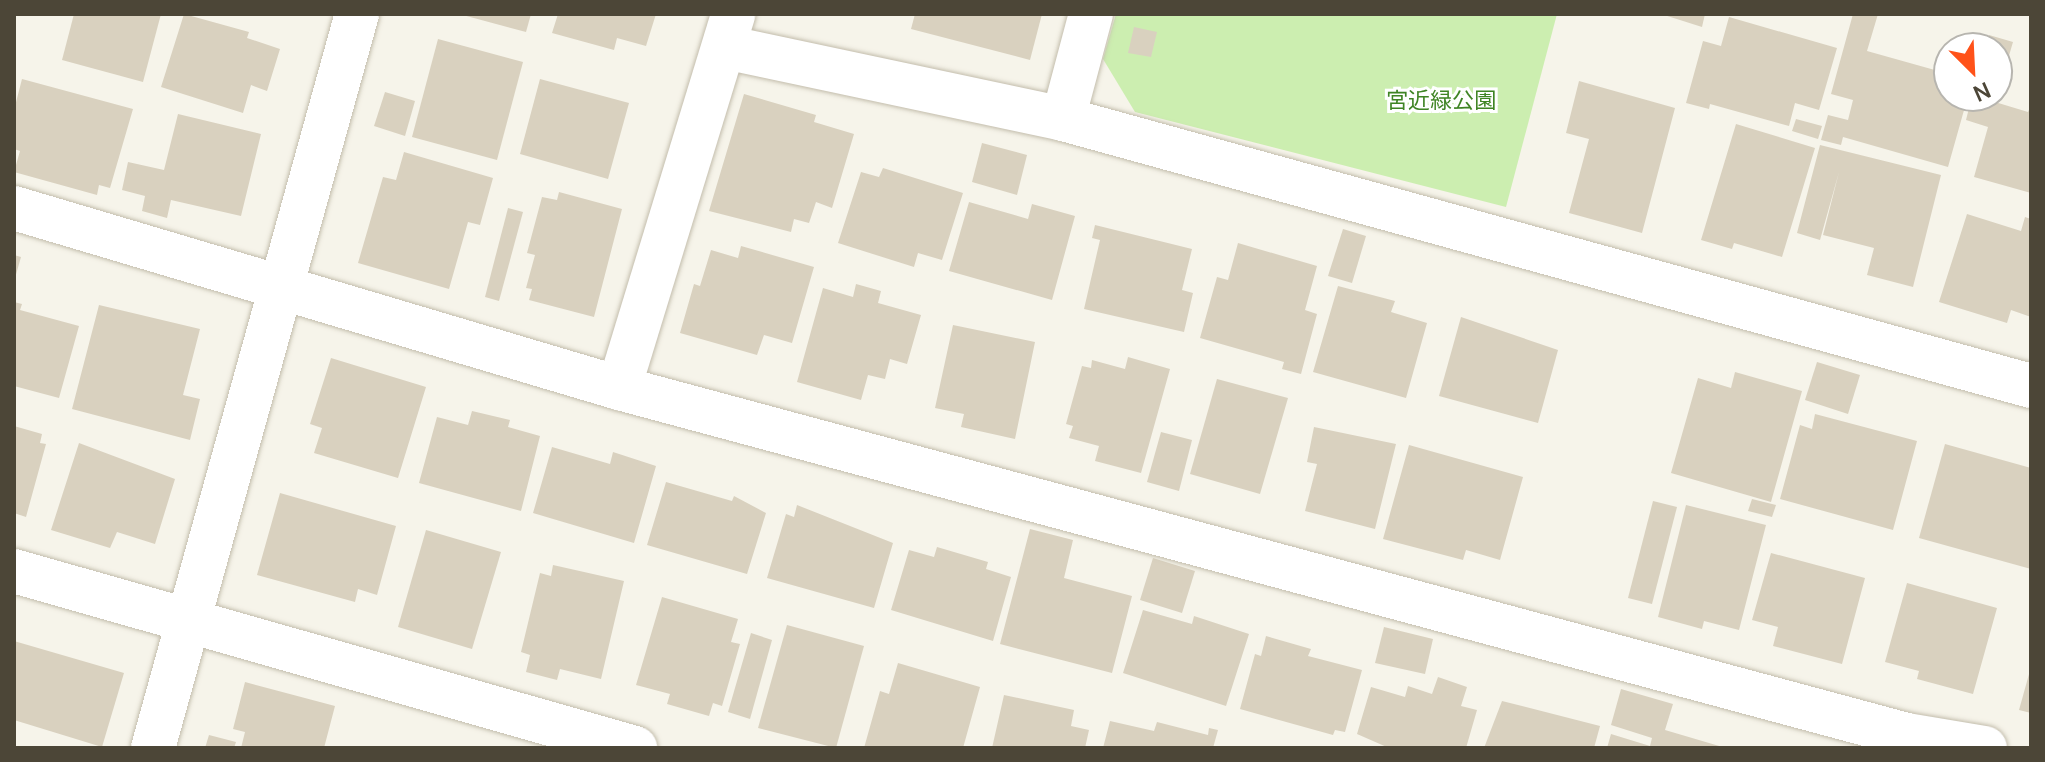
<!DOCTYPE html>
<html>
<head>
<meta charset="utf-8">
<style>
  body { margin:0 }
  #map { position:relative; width:2045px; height:762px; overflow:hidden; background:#f6f4ea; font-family:Manrope,"Noto Sans JP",sans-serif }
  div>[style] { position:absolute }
  .green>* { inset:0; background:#cceeb0 }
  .building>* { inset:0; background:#d9d1bf }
  .roads { filter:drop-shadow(0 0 2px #c3bdac) drop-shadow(0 0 2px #c3bdac) }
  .minor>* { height:44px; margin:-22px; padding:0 22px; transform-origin:22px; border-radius:22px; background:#fff }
  .tertiary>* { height:44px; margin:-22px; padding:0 22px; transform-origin:22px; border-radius:22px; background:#fff }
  span { translate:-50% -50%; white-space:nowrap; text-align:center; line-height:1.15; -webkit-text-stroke:6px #fff; paint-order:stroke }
  .park-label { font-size:22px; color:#3f8424 }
  .frame { position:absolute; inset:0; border:16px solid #4c4637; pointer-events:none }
  .north { position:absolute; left:1933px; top:32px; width:80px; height:80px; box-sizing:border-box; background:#fff; border:2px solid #b7b5af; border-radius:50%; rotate:156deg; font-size:22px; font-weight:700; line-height:32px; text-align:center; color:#4c4637 }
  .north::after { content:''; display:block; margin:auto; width:28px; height:36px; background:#ff5219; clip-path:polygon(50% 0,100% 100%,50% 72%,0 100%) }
</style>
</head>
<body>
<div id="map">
  <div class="green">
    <div style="clip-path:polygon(1116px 14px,1557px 14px,1506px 207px,1135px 112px,1103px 59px)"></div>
  </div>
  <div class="building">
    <div style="clip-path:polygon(74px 14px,161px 14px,143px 82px,62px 60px)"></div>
    <div style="clip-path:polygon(184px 14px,249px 32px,247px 38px,280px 49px,267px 91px,251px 85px,243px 113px,161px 87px)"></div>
    <div style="clip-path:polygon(459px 14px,531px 14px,526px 32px)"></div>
    <div style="clip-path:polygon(558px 14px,656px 14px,646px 46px,617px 38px,614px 50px,552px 33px)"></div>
    <div style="clip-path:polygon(915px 14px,1042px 14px,1030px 60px,911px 29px)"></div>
    <div style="clip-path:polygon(1661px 14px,1705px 14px,1702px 27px)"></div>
    <div style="clip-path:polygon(1853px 14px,1878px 14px,1867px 51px,1949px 74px,1949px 96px,1968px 96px,1948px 167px,1843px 137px,1841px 145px,1821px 140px,1828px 115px,1848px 120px,1853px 100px,1831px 94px)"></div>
    <div style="clip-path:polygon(1729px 17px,1837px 48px,1819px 110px,1795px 103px,1789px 126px,1710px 104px,1709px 109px,1686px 103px,1703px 41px,1721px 46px)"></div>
    <div style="clip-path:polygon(1134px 27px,1157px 32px,1151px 57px,1128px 53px)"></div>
    <div style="clip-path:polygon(1989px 35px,2013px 42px,1998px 93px,1997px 48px,1986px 48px)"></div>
    <div style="clip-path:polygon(438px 39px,523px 62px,497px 160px,412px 137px)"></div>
    <div style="clip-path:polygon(22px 79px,133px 109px,110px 188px,99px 185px,97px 195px,14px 172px,20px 151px,14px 149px,14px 110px)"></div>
    <div style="clip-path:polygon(540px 79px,629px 103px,608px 179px,520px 154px)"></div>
    <div style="clip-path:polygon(1579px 81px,1675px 108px,1642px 233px,1569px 213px,1589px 139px,1566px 133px)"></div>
    <div style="clip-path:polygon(385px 92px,415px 101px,405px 136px,374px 126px)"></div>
    <div style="clip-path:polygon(744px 94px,816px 115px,814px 122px,854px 134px,832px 208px,816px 202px,809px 223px,794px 219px,791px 232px,709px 211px)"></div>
    <div style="clip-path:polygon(1972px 96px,1997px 96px,1995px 102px,2028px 112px,2031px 105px,2031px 193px,1974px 177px,1988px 127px,1966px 120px)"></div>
    <div style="clip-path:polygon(178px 114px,261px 134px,241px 216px,171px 200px,167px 218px,142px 211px,145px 196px,122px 190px,128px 162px,164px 170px)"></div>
    <div style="clip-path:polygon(1796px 119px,1822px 126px,1818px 139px,1792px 131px)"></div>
    <div style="clip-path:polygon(1736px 124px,1815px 148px,1782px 257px,1734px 243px,1732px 249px,1701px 240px)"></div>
    <div style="clip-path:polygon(982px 143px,1027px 155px,1017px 195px,972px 182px)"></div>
    <div style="clip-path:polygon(1820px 145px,1941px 175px,1913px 287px,1867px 275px,1874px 248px,1823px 235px,1839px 172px,1820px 240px,1797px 233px)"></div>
    <div style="clip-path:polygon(404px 152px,493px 178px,480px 225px,468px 222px,449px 289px,358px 263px,383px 177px,396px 180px)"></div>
    <div style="clip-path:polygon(883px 168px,963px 193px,942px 260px,918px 253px,914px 267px,838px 243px,861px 172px,879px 177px)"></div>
    <div style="clip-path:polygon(559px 192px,622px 209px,594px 317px,529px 300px,532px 289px,526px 288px,535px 255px,527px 253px,542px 197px,557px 200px)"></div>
    <div style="clip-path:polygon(969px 202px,1028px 219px,1032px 204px,1075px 216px,1052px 300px,949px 271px)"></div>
    <div style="clip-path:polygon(508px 208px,523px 212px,499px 301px,485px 297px)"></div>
    <div style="clip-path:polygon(1967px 214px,2021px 231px,2025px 217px,2031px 219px,2031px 317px,2011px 310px,2007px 323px,1939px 302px)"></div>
    <div style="clip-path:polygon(1095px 225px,1192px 249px,1182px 290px,1193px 293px,1184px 332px,1084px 309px,1100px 240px,1092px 238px)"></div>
    <div style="clip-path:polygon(1343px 229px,1366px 236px,1352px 283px,1328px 276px)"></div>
    <div style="clip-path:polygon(1238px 243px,1317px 266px,1305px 310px,1317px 314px,1301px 374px,1282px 369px,1284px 362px,1200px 338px,1217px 277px,1228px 280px)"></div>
    <div style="clip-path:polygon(741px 246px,814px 267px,792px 343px,764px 335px,757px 355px,680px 333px,694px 284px,700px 286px,711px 250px,738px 258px)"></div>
    <div style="clip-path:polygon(14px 255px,21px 257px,15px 278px,14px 278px)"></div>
    <div style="clip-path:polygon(856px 284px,881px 291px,878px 303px,921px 315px,907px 364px,890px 359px,885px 379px,868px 375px,861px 400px,797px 382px,823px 288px,853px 297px)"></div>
    <div style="clip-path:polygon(1338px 286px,1395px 301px,1391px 312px,1427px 323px,1406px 398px,1313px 372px)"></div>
    <div style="clip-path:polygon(14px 302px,22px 304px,20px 310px,79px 326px,59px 398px,14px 386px)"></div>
    <div style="clip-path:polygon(99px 305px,200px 329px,183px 395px,200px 399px,190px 440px,72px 409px)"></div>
    <div style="clip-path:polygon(1461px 317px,1558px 350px,1538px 423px,1439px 396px)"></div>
    <div style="clip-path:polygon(953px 325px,1035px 342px,1015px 439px,961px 427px,964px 414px,935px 408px)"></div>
    <div style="clip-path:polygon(1128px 357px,1170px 369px,1141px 473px,1095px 461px,1099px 446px,1069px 438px,1073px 426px,1066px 424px,1082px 366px,1091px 368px,1092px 360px,1125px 369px)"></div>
    <div style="clip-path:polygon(331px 358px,426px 387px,398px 478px,314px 453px,322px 428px,310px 424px)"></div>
    <div style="clip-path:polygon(1817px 362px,1860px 375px,1848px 414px,1805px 400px)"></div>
    <div style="clip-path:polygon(1735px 372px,1802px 391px,1771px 502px,1671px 473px,1698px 378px,1731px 388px)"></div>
    <div style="clip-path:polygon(1217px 379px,1288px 398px,1260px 494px,1190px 474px)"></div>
    <div style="clip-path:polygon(472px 411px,510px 420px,508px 427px,540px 436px,521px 511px,419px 483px,437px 417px,468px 425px)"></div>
    <div style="clip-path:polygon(1815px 414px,1917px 441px,1893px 530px,1780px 499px,1800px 425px,1812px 429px)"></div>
    <div style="clip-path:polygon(14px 426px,42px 434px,40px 443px,46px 444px,26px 517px,14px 513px)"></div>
    <div style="clip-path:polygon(1314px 427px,1396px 444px,1375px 529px,1305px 511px,1317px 464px,1307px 462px)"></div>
    <div style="clip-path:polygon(1161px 432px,1192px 440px,1179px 491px,1147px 482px)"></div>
    <div style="clip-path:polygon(79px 443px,175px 479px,155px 544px,117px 532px,110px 548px,51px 530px)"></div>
    <div style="clip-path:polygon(1945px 444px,2031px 468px,2031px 569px,1919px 538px)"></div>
    <div style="clip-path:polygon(1409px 445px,1523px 477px,1500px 560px,1466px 550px,1463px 560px,1383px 539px)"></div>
    <div style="clip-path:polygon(552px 447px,610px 464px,613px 452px,656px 466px,634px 543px,533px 513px)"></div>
    <div style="clip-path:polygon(666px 482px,732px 501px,734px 496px,766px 513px,747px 574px,647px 545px)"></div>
    <div style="clip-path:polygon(280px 493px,396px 526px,377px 595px,358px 589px,355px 602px,257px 575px)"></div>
    <div style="clip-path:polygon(1752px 499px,1776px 505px,1772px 517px,1748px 511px)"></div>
    <div style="clip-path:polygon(1653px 501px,1677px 507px,1652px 604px,1628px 598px)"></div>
    <div style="clip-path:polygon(797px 505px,893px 543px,874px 608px,767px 578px,786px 514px,794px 517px)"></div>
    <div style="clip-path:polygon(1686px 505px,1766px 525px,1739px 630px,1704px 621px,1702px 629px,1658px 617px)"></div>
    <div style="clip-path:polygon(1030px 529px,1073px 540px,1064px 578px,1132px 596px,1112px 673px,1000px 644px)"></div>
    <div style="clip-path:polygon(426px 530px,501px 552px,472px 649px,398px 627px)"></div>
    <div style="clip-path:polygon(937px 547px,988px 562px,986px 569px,1011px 577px,993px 641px,891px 610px,909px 550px,934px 557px)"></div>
    <div style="clip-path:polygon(1771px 553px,1865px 578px,1842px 664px,1773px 646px,1778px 627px,1752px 620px)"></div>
    <div style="clip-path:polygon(1153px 558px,1195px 571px,1182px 613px,1140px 600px)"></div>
    <div style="clip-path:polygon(553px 565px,624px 581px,601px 679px,560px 669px,557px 680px,526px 672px,530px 655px,521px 652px,540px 573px,551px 576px)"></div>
    <div style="clip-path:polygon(1907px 583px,1997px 608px,1973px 694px,1917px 679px,1919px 671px,1885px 662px)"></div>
    <div style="clip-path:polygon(662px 597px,738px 619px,731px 642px,740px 644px,722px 706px,713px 703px,709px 716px,667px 704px,670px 694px,636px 685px)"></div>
    <div style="clip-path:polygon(1143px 610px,1192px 624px,1194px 616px,1249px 634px,1226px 706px,1123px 673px)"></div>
    <div style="clip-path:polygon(787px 625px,864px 646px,836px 748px,758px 728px)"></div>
    <div style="clip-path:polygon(1384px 627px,1433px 639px,1425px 674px,1375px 663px)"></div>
    <div style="clip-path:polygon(751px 633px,772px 640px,750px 719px,728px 712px)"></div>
    <div style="clip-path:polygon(1266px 636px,1311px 649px,1308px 656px,1362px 670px,1345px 732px,1335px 730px,1333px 735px,1240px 709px,1255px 654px,1261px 656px)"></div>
    <div style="clip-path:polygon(14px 641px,124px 673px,102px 747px,14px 720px)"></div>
    <div style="clip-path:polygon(898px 663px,980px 687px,963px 748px,864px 748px,880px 691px,889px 694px)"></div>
    <div style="clip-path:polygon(2031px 667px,2031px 713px,2019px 710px)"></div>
    <div style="clip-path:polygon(1438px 677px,1467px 687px,1461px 706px,1477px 710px,1466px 748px,1389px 748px,1357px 734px,1371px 687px,1405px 697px,1408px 686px,1432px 694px)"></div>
    <div style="clip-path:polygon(245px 682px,335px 706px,324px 748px,241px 748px,245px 732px,233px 729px)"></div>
    <div style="clip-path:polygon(1621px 689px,1673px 704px,1665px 730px,1726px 748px,1607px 748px,1611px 734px,1650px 746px,1652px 738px,1611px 725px)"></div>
    <div style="clip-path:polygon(1004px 695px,1074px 710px,1071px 726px,1089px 730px,1085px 748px,992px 748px)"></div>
    <div style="clip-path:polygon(1502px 701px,1600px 726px,1594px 748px,1484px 748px)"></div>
    <div style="clip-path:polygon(1110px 721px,1154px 731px,1157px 722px,1208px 735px,1209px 728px,1218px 730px,1213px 748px,1103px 748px)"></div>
    <div style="clip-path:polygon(209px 735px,236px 742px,234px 748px,205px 748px)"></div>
  </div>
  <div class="roads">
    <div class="minor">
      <div style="left:725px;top:47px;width:346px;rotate:12deg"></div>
      <div style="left:1063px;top:119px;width:1004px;rotate:15.42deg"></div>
      <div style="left:1063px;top:119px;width:109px;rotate:-75.1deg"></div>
      <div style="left:14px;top:208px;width:631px;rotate:16.57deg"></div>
      <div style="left:619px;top:388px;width:1334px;rotate:15.08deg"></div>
      <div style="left:1907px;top:735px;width:79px;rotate:9.5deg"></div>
      <div style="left:619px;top:388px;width:391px;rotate:-73deg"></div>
      <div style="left:14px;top:571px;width:646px;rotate:15.91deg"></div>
    </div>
    <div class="tertiary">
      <div style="left:153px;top:748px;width:762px;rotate:-74.47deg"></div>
    </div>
  </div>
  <div class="park-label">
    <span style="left:1441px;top:101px">宮近緑公園</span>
  </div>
  <div class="frame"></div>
  <div class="north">N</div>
</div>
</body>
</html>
